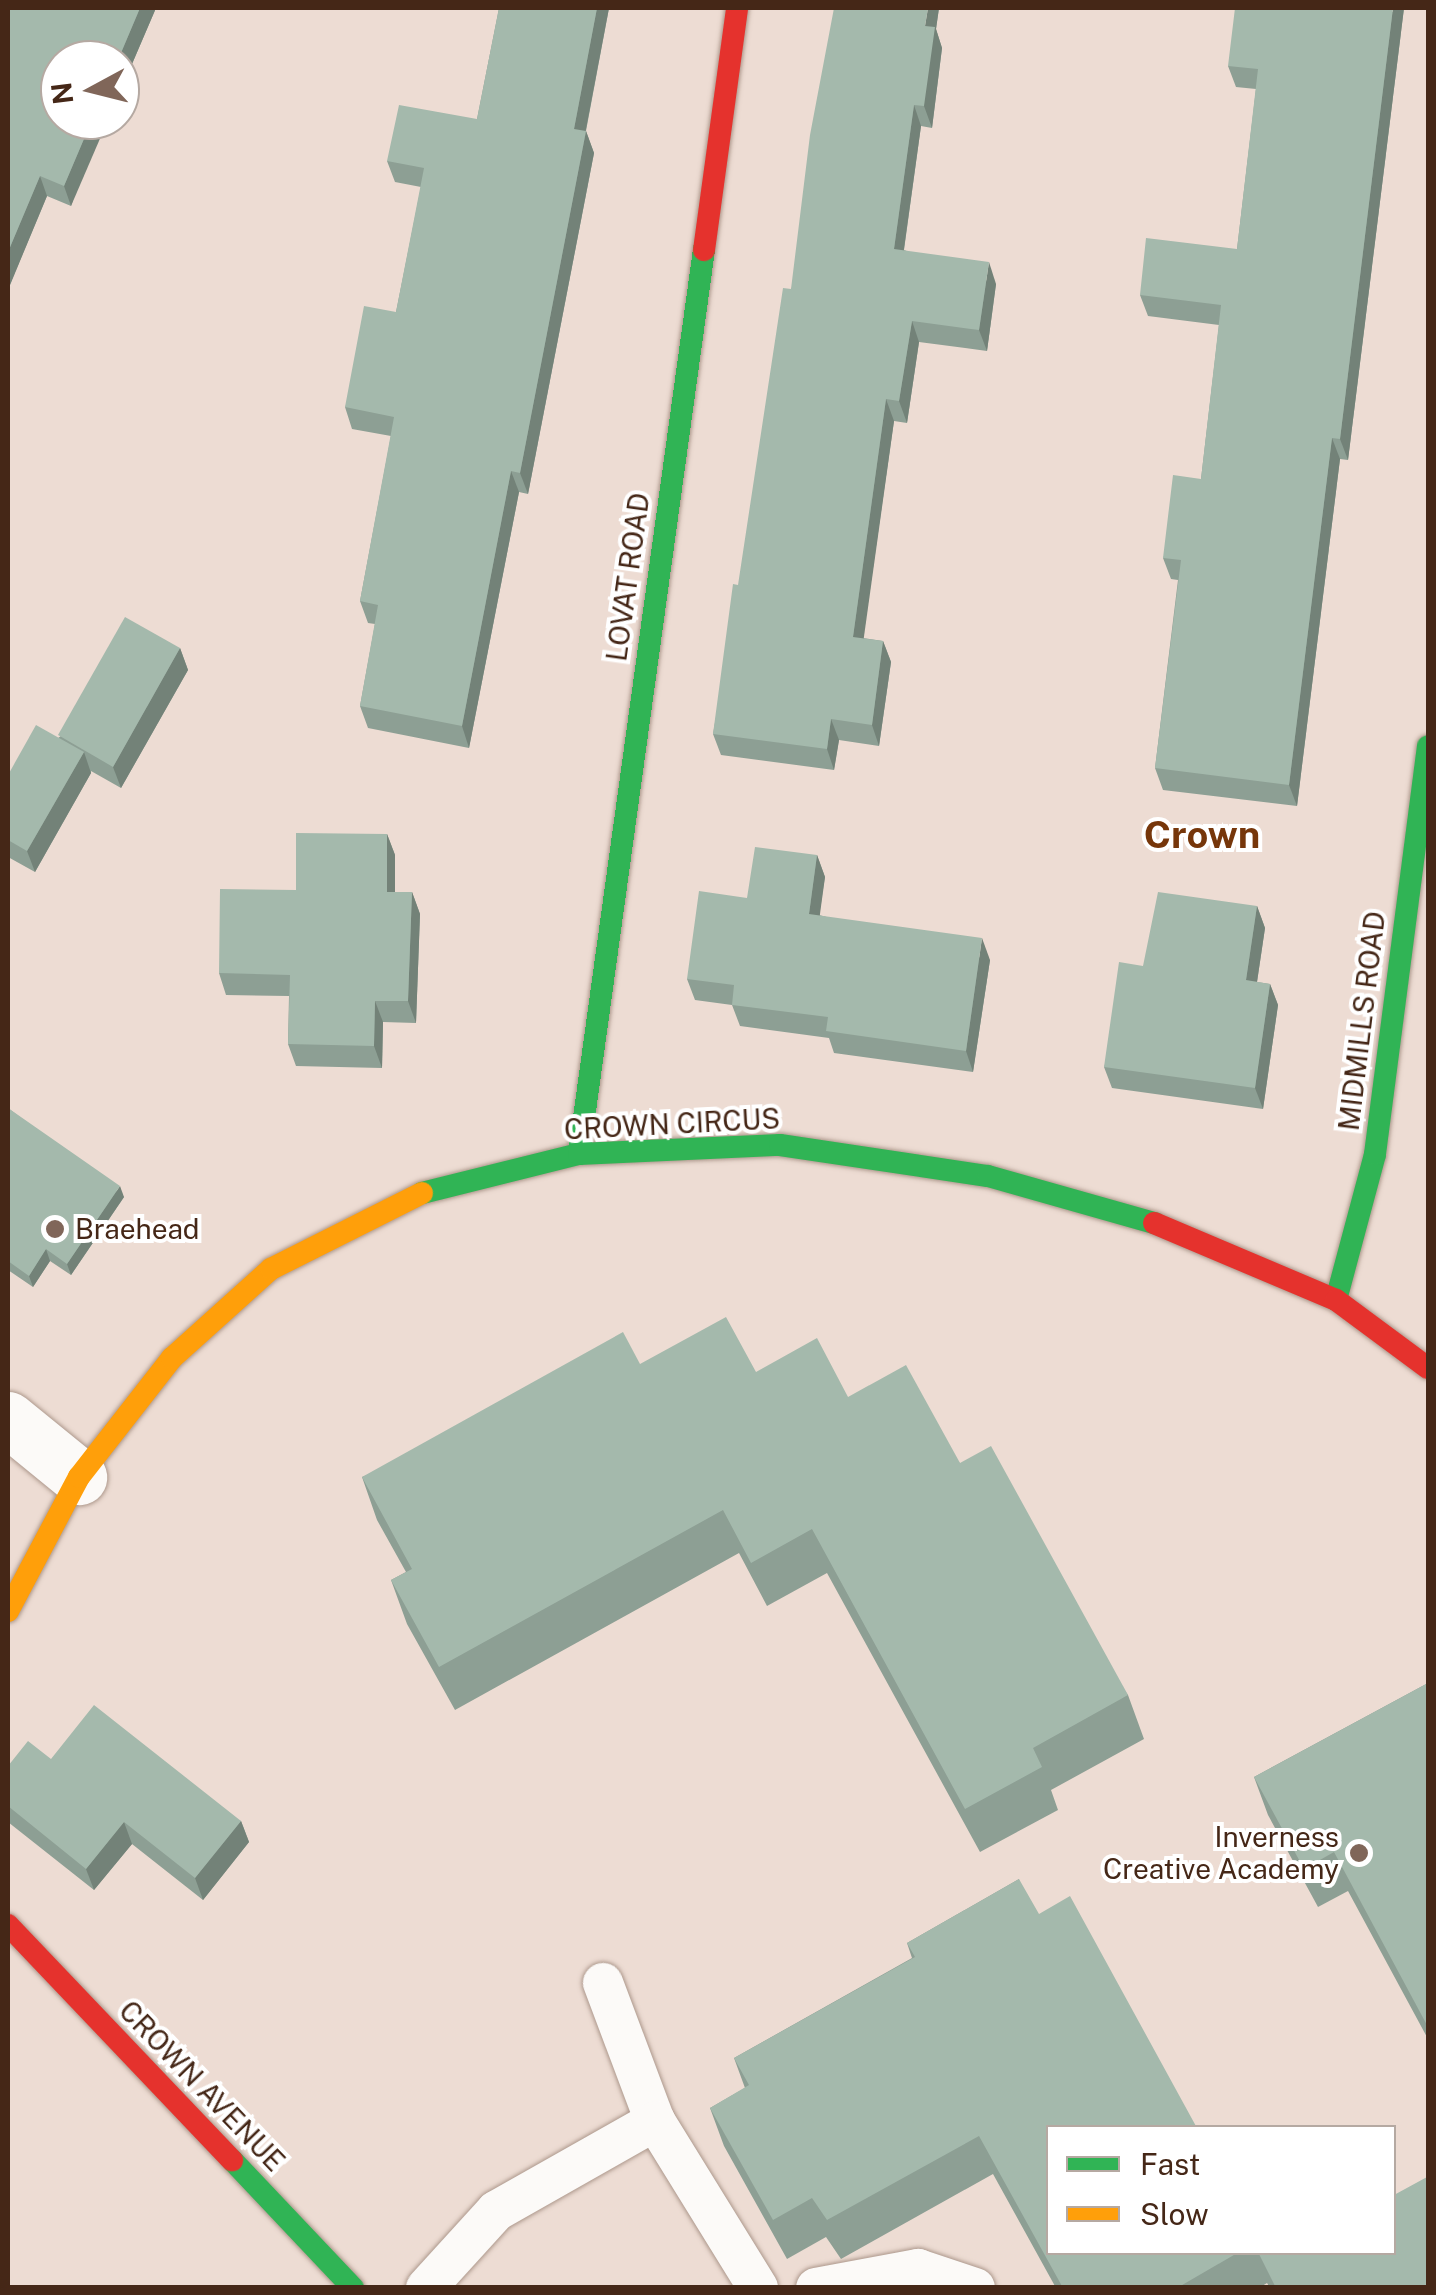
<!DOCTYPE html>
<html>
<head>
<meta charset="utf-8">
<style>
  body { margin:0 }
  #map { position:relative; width:1436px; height:2295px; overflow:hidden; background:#eddcd3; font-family:"Public Sans",sans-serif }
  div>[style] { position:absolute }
  .roads { filter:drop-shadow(0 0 2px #ad988c) drop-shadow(0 0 2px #ad988c) }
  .lane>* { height:40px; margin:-20px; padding:0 20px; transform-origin:20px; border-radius:20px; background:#fcfaf8 }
  .street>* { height:55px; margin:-27.5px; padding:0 27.5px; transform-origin:27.5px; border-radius:27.5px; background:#fcfaf8 }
  .fast>* { height:22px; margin:-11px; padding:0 11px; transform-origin:11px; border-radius:11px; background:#30b455 }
  .slow>* { height:22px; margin:-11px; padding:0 11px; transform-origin:11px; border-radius:11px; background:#ff9f0a }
  .jam>* { height:22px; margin:-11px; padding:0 11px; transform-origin:11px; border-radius:11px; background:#e5322d }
  .wall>* { inset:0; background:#8d9f94 }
  .shaded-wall>* { inset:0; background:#738278 }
  .building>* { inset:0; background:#a4b9ac }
  .dots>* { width:28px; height:28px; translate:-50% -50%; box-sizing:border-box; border:5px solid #fff; border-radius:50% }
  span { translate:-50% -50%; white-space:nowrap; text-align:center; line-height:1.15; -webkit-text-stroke:8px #fff; paint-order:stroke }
  .street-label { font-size:28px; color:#452717 }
  .poi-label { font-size:28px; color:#452717 }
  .left { translate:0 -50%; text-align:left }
  .right { translate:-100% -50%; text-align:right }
  .district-label { font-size:38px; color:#76360a; font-weight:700 }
  .frame { position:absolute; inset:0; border:10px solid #452717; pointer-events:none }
  .legend { position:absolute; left:1046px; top:2125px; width:350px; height:130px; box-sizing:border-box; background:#fff; border:2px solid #b5a9a2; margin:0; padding:12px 18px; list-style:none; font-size:30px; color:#452717 }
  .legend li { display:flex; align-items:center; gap:20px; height:50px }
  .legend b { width:50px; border:2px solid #b5a9a2 }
  .north { position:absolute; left:40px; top:40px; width:100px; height:100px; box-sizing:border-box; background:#fff; border:2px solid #b5a9a2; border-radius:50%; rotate:263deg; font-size:28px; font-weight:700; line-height:40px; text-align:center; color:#452717 }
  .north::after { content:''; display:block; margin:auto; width:35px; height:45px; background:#806659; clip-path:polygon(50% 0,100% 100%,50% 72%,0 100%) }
</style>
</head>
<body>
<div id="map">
  <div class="roads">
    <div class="lane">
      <div style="left:603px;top:1983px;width:147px;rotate:69.4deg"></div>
      <div style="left:426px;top:2288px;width:104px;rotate:-47.7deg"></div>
      <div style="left:496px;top:2211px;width:183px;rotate:-29.5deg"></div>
      <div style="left:655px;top:2121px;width:196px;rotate:58.3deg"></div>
      <div style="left:816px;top:2288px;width:104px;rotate:-10.6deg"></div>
      <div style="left:918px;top:2269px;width:60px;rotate:18.4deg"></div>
    </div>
    <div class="street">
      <div style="left:8px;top:1419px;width:92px;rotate:39.2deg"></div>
    </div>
    <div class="fast">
      <div style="left:579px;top:1154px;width:913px;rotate:-82.13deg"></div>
      <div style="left:422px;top:1193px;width:162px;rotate:-14deg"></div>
      <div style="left:579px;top:1154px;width:201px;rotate:-2.6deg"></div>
      <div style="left:780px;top:1145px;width:210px;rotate:8.5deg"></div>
      <div style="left:988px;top:1176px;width:173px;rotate:15.8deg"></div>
      <div style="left:1336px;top:1300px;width:151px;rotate:-75deg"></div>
      <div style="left:1375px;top:1154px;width:411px;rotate:-82.6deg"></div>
      <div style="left:232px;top:2160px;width:176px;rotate:46.6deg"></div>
    </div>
    <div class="slow">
      <div style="left:8px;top:1611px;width:152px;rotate:-62.1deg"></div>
      <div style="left:79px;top:1477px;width:151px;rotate:-52deg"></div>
      <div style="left:172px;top:1358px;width:133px;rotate:-42deg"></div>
      <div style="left:271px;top:1269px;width:169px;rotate:-26.7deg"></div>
    </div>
    <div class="jam">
      <div style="left:704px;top:250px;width:244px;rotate:-82.2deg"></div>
      <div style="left:1154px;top:1223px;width:198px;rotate:22.9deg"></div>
      <div style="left:1336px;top:1300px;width:114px;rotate:36.5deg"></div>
      <div style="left:8px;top:1925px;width:325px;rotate:46.4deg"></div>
    </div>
  </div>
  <div class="wall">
    <div style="clip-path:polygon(8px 8px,156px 8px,120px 92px,120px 60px,71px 206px,47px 196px,8px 289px)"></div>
    <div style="clip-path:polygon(499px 8px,609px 8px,586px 131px,594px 153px,528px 494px,519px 492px,469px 748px,368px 728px,360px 706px,375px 624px,368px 623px,360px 601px,391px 436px,352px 429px,345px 407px,396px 312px,421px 187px,395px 182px,387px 161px,477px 119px)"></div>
    <div style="clip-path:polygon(939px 8px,936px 29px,942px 48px,932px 128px,921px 126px,904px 250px,996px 284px,987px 351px,919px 342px,907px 423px,894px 421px,863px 638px,883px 641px,891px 662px,879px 746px,839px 740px,834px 770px,721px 755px,713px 734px,791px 289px)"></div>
    <div style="clip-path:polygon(1404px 8px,1348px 460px,1340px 459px,1297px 806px,1163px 790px,1155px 768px,1178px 580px,1171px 579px,1163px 558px,1201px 479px,1219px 325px,1148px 316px,1140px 295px,1237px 249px,1256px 89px,1236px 87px,1228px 66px)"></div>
    <div style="clip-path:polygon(180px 648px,188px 670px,121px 788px,91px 771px,91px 773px,35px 872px,8px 857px,8px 775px)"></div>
    <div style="clip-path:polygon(387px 834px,395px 855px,395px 892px,412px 892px,420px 914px,416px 1023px,383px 1022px,382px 1068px,296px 1066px,288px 1044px,289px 996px,226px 995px,219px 973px,296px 890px)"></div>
    <div style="clip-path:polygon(817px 855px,825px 877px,819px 915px,990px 960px,973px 1072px,834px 1053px,829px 1038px,740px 1026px,732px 1005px,695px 1000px,687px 979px,747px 898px)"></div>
    <div style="clip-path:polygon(1257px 906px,1265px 928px,1257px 982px,1270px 984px,1278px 1005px,1263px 1109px,1112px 1088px,1104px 1067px,1143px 966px)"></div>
    <div style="clip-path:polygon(8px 1108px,124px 1197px,71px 1275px,50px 1261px,33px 1287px,8px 1270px)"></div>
    <div style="clip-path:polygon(640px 1364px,756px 1372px,848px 1397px,960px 1463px,1128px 1695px,1144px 1739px,1051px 1790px,1058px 1810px,980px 1852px,827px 1573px,767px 1606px,739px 1553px,455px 1710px,407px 1624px,391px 1580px,406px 1572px,377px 1520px,362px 1477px)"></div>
    <div style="clip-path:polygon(1428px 1683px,1428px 2039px,1348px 1891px,1318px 1907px,1268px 1815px,1254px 1777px)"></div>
    <div style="clip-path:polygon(51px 1759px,241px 1821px,249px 1842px,203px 1900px,132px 1844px,94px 1890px,8px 1822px,8px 1766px)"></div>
    <div style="clip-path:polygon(1019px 1879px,1048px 2252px,1394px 2252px,1428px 2288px,1270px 2288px,1267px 2283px,1259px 2288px,1056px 2288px,993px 2174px,841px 2259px,826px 2237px,787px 2259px,724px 2146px,710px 2108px,745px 2088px,734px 2058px,912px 1958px,907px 1943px)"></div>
  </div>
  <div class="shaded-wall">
    <div style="clip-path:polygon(140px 8px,156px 8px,120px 92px,120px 60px,118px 60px)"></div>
    <div style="clip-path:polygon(597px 8px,609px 8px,582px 150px,574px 129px)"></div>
    <div style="clip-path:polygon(928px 8px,939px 8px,936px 29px,942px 48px,932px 128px,924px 106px,925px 26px)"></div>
    <div style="clip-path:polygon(1393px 8px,1404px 8px,1348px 460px,1340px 439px)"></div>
    <div style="clip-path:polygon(914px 105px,921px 126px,901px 270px,894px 249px)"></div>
    <div style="clip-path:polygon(92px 120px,108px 120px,71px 206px,64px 186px)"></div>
    <div style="clip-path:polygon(586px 131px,594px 153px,528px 494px,520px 473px)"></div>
    <div style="clip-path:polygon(40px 176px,47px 196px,8px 290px,8px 252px)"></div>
    <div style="clip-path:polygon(989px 262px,996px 284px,987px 351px,979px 330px)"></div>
    <div style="clip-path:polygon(912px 321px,919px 342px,907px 423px,899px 401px)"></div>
    <div style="clip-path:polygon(886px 399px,894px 421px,861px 658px,853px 637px)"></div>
    <div style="clip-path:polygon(1332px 438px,1340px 459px,1297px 806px,1289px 785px)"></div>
    <div style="clip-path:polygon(511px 471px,519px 492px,469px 748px,462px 726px)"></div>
    <div style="clip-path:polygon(883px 641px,891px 662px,879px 746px,872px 725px)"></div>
    <div style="clip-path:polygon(180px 648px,188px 670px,121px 788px,113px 767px)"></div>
    <div style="clip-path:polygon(831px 719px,839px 740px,834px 770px,827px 749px)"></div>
    <div style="clip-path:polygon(84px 752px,91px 773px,35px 872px,27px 851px)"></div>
    <div style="clip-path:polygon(387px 834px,395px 855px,395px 914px,387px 892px)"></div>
    <div style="clip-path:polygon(817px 855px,825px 877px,817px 936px,809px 914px)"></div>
    <div style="clip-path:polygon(412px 892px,420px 914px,416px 1023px,408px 1001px)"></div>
    <div style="clip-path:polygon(1257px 906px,1265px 928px,1254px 1002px,1246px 980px)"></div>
    <div style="clip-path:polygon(982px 938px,990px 960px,973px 1072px,966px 1051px)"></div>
    <div style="clip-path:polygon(1270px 984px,1278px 1005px,1263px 1109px,1255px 1088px)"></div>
    <div style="clip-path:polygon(375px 1001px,383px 1022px,382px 1068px,374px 1046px)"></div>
    <div style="clip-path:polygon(120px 1186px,124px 1197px,71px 1275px,67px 1264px)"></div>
    <div style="clip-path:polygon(46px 1249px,50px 1261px,33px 1287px,29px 1276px)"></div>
    <div style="clip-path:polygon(241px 1821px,249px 1842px,203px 1900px,195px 1878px)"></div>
    <div style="clip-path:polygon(124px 1822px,132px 1844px,94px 1890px,86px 1869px)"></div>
  </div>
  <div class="building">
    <div style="clip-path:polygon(8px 8px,140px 8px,118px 60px,60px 60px,60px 120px,92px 120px,64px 186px,40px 176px,8px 252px)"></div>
    <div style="clip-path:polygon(499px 8px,597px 8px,574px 129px,586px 131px,520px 473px,511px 471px,462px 726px,360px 706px,378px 605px,360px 601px,394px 417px,345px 407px,364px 306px,396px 312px,424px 168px,387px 161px,399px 105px,477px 119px)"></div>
    <div style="clip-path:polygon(834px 8px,928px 8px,925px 26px,935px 27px,924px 106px,914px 105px,894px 249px,989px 262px,979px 330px,912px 321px,899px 401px,886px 399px,853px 637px,883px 641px,872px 725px,831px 719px,827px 749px,713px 734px,733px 584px,738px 585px,783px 288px,791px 289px,810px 135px)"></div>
    <div style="clip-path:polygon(1235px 8px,1393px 8px,1340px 439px,1332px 438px,1289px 785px,1155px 768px,1181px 560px,1163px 558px,1173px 475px,1201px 479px,1221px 305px,1140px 295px,1146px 238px,1237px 249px,1258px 69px,1228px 66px)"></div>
    <div style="clip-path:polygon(125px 617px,180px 648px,113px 767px,58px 735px)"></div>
    <div style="clip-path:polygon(36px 725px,84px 752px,27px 851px,8px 840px,8px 775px)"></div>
    <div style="clip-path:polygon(296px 833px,387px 834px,387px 892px,412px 892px,408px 1001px,375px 1001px,374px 1046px,288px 1044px,290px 975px,219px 973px,220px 889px,296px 890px)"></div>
    <div style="clip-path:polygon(755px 847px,817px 855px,809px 914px,982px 938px,966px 1051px,826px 1031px,828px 1017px,732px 1005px,734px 985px,687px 979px,699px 891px,747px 898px)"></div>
    <div style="clip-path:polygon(1158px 892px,1257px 906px,1246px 980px,1270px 984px,1255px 1088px,1104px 1067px,1119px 962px,1143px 966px)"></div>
    <div style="clip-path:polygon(8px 1108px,120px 1186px,67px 1264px,46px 1249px,29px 1276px,8px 1261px)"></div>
    <div style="clip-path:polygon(726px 1317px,756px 1372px,817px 1338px,848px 1397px,906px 1365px,960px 1463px,991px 1446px,1128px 1695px,1033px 1748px,1042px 1767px,965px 1809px,812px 1529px,751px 1563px,723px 1510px,439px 1667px,391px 1580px,412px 1569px,362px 1477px,623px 1332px,640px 1364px)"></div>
    <div style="clip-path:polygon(1428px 1683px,1428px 2027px,1334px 1852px,1304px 1869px,1254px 1777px)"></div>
    <div style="clip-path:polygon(94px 1705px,241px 1821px,195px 1878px,124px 1822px,86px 1869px,8px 1806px,8px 1766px,28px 1741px,51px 1759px)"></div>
    <div style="clip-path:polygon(1019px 1879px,1039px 1914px,1070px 1896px,1197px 2128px,1048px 2128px,1048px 2252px,1239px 2252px,1177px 2288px,1100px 2288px,1099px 2285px,1095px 2288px,1063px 2288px,979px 2136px,827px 2220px,812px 2198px,773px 2220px,710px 2108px,749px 2085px,734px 2058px,915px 1957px,907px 1943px)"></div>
    <div style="clip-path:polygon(1428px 2171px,1428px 2288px,1276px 2288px,1258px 2252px,1394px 2252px,1394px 2195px,1427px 2177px)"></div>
  </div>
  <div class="dots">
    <div style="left:55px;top:1229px;background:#806659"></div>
    <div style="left:1359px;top:1853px;background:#806659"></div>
  </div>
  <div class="street-label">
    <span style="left:628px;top:577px;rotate:-82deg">LOVAT ROAD</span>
    <span style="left:1362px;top:1021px;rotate:-83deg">MIDMILLS ROAD</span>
    <span style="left:672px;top:1124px;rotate:-3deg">CROWN CIRCUS</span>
    <span style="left:202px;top:2086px;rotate:46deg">CROWN AVENUE</span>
  </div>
  <div class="poi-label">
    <span class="left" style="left:75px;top:1229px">Braehead</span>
    <span class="right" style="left:1339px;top:1853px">Inverness<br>Creative Academy</span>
  </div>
  <div class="district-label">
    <span style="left:1202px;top:835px">Crown</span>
  </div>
  <div class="frame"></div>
  <ul class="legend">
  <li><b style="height:12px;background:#30b455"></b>Fast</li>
  <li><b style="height:12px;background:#ff9f0a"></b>Slow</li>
  </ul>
  <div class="north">N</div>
</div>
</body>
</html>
